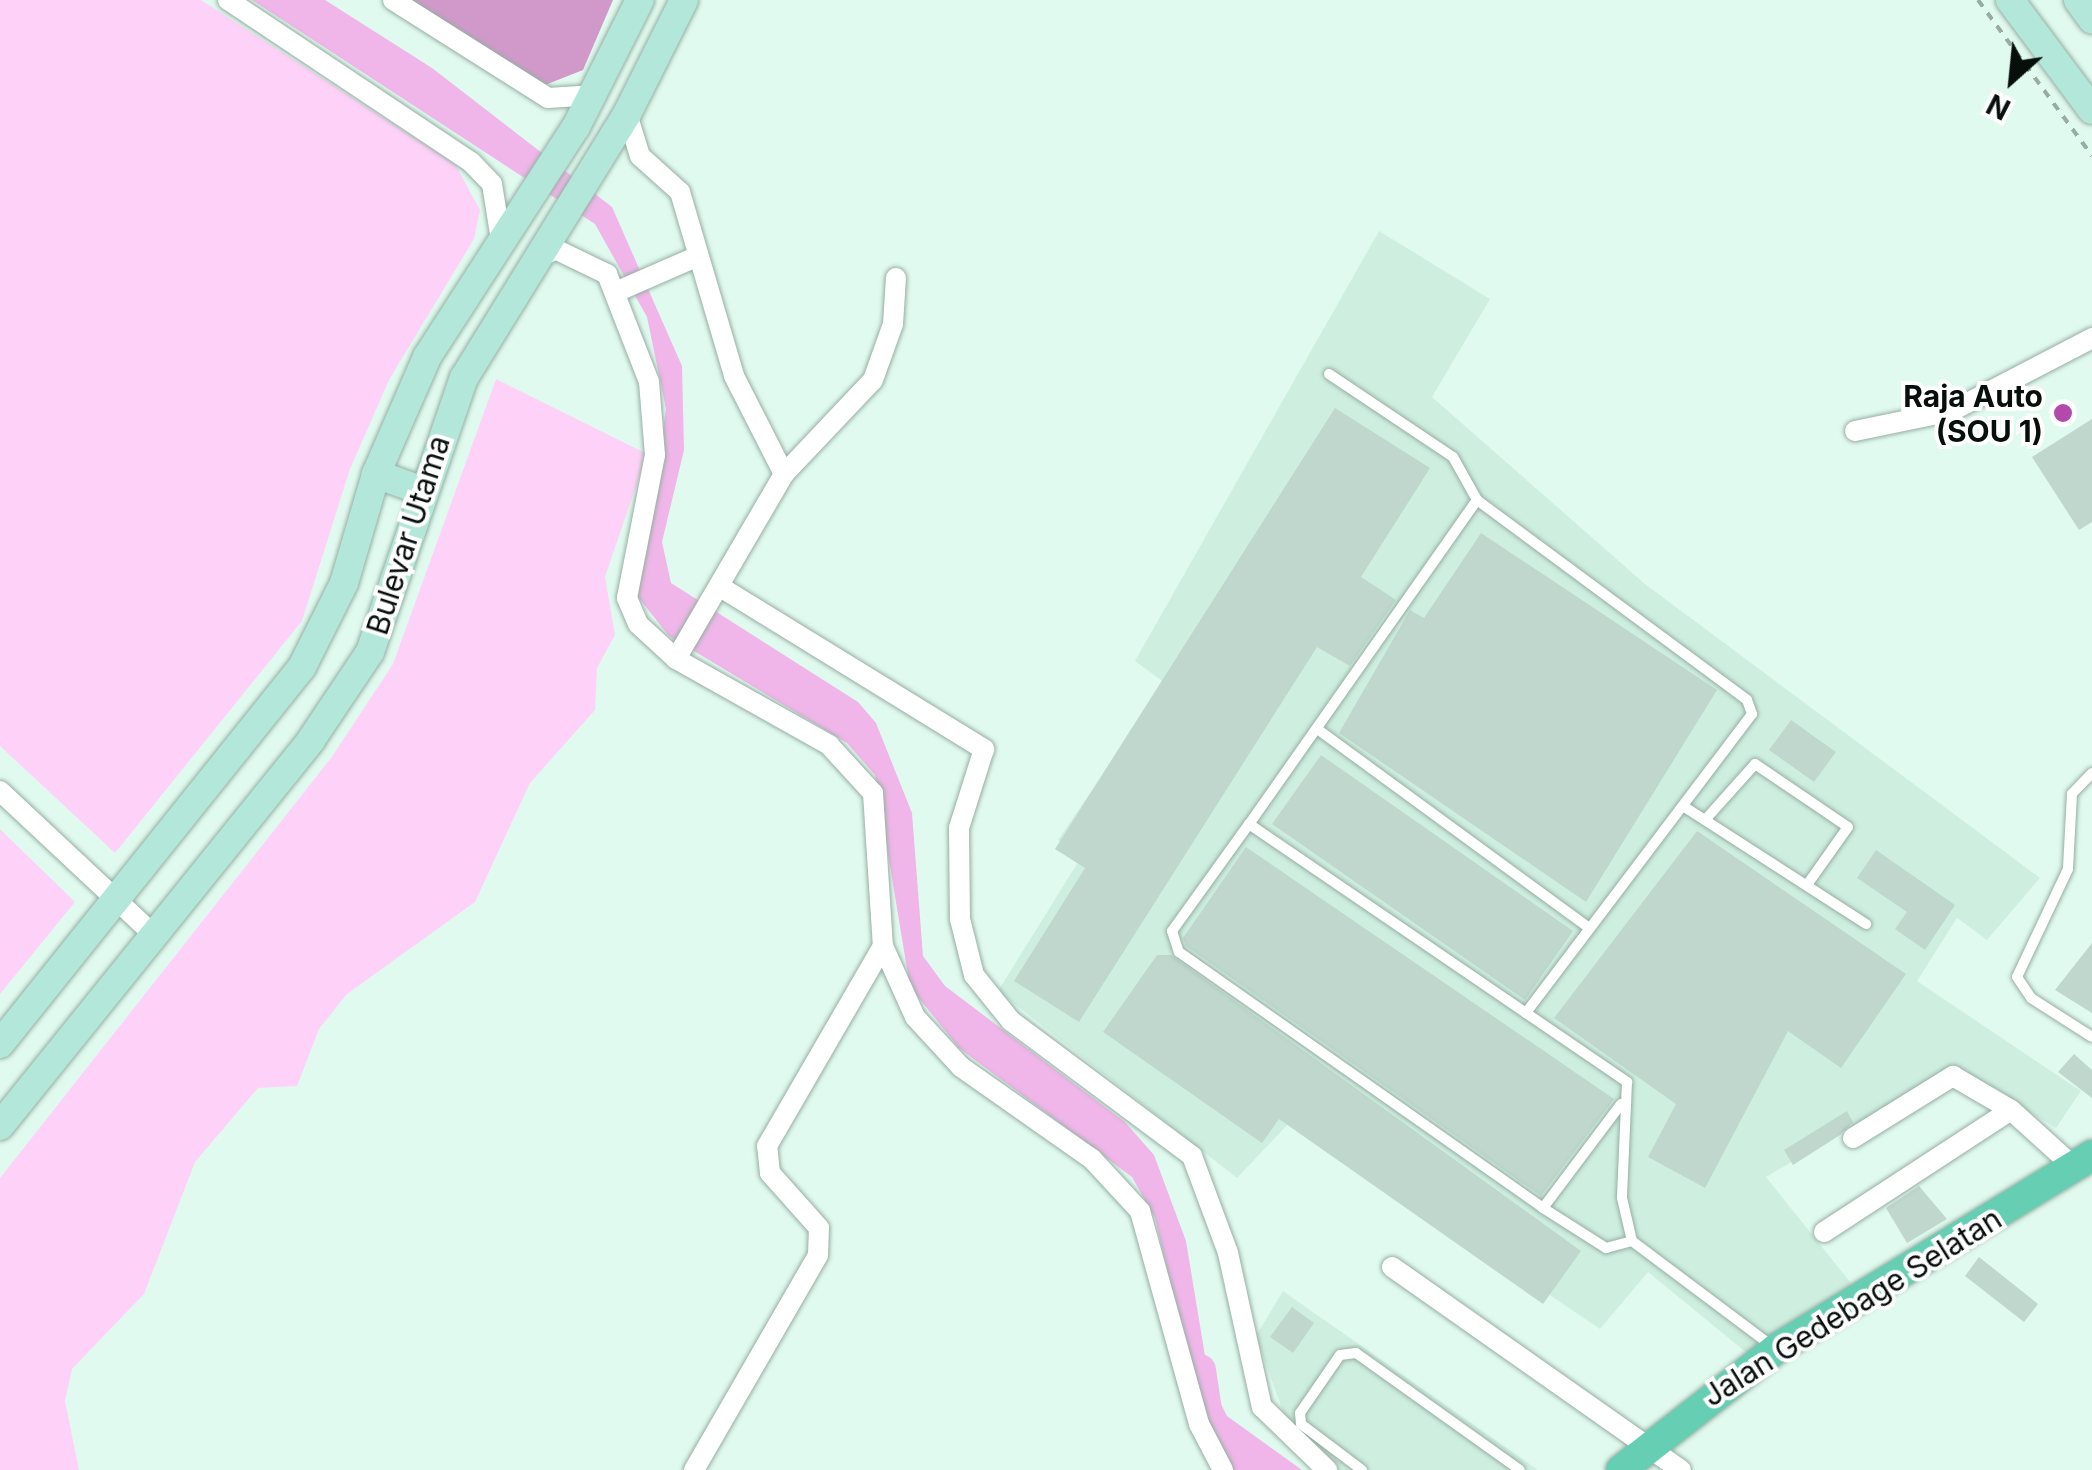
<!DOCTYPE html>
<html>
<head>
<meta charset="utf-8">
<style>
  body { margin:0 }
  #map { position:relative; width:2092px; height:1470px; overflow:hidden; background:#e1faef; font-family:Inter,sans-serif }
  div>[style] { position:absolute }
  .built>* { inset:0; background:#ceefe0 }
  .green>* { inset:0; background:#fed2f8 }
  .forest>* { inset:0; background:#d199ca }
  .water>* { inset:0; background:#f0b6e9 }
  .river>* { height:32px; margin:-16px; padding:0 16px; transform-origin:16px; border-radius:16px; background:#f0b6e9 }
  .building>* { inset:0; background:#bfd7cc }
  .path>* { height:4px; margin-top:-2px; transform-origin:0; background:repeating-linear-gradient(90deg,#98aca3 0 8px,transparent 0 16px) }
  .roads { filter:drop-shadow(0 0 2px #96aea3) drop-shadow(0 0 2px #96aea3) }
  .lane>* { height:10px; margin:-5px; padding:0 5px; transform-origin:5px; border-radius:5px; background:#fff }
  .street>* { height:20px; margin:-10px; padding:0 10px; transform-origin:10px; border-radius:10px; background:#fff }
  .secondary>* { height:28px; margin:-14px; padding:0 14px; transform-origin:14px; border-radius:14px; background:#b2e7d9 }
  .primary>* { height:30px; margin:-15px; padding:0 15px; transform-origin:15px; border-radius:15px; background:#66cfb3 }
  .dots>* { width:28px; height:28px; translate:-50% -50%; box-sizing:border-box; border:5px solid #fff; border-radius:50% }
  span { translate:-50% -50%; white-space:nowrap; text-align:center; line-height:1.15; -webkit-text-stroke:8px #fff; paint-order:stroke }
  .poi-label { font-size:30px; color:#070f0c; font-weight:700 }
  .right { translate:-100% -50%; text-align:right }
  .street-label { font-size:30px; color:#070f0c }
  .north { position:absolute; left:1962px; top:30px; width:100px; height:100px; -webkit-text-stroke:8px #fff; paint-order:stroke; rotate:207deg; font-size:28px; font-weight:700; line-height:40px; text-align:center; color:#070f0c }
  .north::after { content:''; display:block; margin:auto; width:35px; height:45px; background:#070f0c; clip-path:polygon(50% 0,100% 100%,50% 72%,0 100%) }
</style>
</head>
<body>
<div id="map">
  <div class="built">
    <div style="clip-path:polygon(1379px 231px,1490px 299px,1432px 397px,1645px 584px,2040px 878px,1987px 940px,1957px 918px,1917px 981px,2081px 1091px,2056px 1128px,1953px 1067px,1766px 1177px,1854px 1287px,1758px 1362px,1648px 1272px,1600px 1329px,1291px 1121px,1237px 1178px,998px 991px,1080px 859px,1058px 840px,1165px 683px,1135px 661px)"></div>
    <div style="clip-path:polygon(1283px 1291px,1538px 1470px,1328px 1470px,1291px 1434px,1256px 1336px)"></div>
  </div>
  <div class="green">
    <div style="clip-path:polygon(0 0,201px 0,455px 164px,480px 210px,474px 239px,389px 380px,350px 469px,302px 621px,115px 853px,0 746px)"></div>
    <div style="clip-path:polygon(496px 379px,647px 454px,605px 577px,615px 635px,597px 668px,595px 710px,530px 783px,475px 902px,347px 994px,319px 1029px,297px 1086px,258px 1088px,195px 1162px,144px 1294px,72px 1369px,65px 1401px,79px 1470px,0 1470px,0 1178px,331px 758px,393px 664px)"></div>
    <div style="clip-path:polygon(0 829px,75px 902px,0 994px)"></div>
  </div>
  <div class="forest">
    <div style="clip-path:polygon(410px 0,613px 0,583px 70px,545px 85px)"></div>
  </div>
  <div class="water">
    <div style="clip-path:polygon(252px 0,325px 0,432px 68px,612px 207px,682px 366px,684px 450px,662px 542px,671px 583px,858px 702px,876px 723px,912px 813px,923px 956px,945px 986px,1125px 1122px,1154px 1155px,1186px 1241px,1209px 1380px,1227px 1416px,1302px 1470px,1247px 1470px,1224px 1446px,1195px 1389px,1155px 1218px,1132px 1177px,959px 1048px,910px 987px,875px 775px,847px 743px,669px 636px,638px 597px,666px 409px,647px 317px,595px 224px)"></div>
  </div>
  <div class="river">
    <div style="left:1200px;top:1370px;width:61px;rotate:81.5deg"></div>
    <div style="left:1209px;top:1430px;width:49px;rotate:55deg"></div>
  </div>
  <div class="building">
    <div style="clip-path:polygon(1335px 408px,1430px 468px,1361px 577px,1396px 600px,1350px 666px,1317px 647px,1079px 1022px,1014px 981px,1085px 868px,1055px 849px)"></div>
    <div style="clip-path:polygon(2092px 419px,2092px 522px,2079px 530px,2032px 457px)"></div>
    <div style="clip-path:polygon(1481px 533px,1717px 690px,1586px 902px,1339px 733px,1410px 610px,1424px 618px)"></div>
    <div style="clip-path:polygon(1791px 720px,1836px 752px,1814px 782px,1769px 750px)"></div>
    <div style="clip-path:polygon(1321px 755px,1573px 931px,1525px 1000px,1272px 824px)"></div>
    <div style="clip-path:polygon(1697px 831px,1906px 974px,1841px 1068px,1788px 1031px,1705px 1188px,1648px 1157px,1676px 1104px,1554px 1018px)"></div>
    <div style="clip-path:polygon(1246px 847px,1614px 1099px,1541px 1196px,1186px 946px,1183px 938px)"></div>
    <div style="clip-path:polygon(1876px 850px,1955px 905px,1925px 950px,1895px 929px,1907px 912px,1857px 878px)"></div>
    <div style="clip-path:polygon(2092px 943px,2092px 1013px,2055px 990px)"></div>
    <div style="clip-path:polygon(1157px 955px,1171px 955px,1581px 1251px,1543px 1304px,1279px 1119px,1262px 1143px,1103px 1032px)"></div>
    <div style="clip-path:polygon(2074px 1054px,2092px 1070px,2092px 1098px,2058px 1072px)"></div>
    <div style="clip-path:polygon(1847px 1111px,1853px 1122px,1840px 1135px,1793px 1165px,1784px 1150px)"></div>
    <div style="clip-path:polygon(1919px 1186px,1947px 1219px,1907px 1243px,1886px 1208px)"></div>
    <div style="clip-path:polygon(1979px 1257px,2038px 1304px,2024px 1322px,1965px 1276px)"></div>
    <div style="clip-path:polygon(1292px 1307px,1314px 1323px,1293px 1353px,1270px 1337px)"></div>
  </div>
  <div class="path">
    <div style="left:1978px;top:0;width:193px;rotate:53.8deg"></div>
  </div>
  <div class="roads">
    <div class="lane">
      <div style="left:1329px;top:374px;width:149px;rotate:33.8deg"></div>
      <div style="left:1453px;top:457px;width:49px;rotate:60.8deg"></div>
      <div style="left:1477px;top:500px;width:396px;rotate:125.1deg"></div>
      <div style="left:1249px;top:824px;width:458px;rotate:34.3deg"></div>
      <div style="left:1627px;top:1082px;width:116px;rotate:92.5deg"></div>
      <div style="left:1622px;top:1198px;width:44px;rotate:76.9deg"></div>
      <div style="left:1632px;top:1241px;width:175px;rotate:36.9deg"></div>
      <div style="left:1477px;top:500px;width:336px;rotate:36.5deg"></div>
      <div style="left:1747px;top:700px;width:15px;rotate:70deg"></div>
      <div style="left:1752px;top:714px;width:375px;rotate:127.1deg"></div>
      <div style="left:1320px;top:731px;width:332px;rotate:36.2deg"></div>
      <div style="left:2092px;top:773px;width:29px;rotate:134deg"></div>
      <div style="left:2072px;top:794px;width:75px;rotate:93.1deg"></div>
      <div style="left:2068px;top:869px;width:119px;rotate:115.3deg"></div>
      <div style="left:2017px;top:977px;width:25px;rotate:56deg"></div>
      <div style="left:2031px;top:998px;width:72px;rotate:32.6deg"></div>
      <div style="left:1683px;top:806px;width:218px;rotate:32.8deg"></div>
      <div style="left:1705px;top:820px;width:75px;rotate:-48.2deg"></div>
      <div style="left:1755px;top:764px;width:112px;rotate:34.1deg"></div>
      <div style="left:1848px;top:827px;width:67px;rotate:125.3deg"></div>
      <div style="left:1249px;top:824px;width:132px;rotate:125.7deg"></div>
      <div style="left:1172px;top:931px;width:22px;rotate:72deg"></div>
      <div style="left:1179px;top:952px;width:445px;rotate:35.1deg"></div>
      <div style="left:1543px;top:1208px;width:130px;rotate:-53.1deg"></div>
      <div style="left:1543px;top:1208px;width:75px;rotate:32.4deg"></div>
      <div style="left:1606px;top:1248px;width:27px;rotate:-15deg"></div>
      <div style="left:1362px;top:1470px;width:76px;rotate:-143deg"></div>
      <div style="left:1301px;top:1424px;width:11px;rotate:-95deg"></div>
      <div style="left:1300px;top:1413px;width:70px;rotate:-55.4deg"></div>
      <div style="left:1340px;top:1355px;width:16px;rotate:-7deg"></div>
      <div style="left:1356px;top:1353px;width:201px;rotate:35.5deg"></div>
    </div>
    <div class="street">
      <div style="left:228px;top:0;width:292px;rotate:33.7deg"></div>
      <div style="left:471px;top:162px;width:30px;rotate:46deg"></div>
      <div style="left:492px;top:184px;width:57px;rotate:80.9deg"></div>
      <div style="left:393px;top:0;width:183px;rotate:32.3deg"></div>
      <div style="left:548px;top:98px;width:47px;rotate:-3.7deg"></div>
      <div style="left:627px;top:114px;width:44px;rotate:72.8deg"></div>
      <div style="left:640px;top:156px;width:54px;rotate:42deg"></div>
      <div style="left:680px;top:192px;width:192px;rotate:73.6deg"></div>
      <div style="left:734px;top:376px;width:110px;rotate:63deg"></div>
      <div style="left:784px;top:474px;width:214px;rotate:120.3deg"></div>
      <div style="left:536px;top:260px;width:22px;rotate:-30deg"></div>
      <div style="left:555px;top:249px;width:58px;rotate:25.7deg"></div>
      <div style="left:607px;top:274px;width:116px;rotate:68.7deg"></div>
      <div style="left:649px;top:382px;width:73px;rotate:85.3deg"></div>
      <div style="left:655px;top:455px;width:146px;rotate:101.1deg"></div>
      <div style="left:627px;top:598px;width:28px;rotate:67deg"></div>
      <div style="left:638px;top:624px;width:52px;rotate:42.6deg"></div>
      <div style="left:676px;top:659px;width:176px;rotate:29.3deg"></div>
      <div style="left:829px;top:745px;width:65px;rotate:47.5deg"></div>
      <div style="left:873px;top:793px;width:153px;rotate:86.3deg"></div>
      <div style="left:883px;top:946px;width:78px;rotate:65.7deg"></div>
      <div style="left:915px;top:1017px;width:68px;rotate:47.4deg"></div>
      <div style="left:961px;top:1067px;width:160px;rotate:35.1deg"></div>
      <div style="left:1092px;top:1159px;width:71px;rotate:47.3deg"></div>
      <div style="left:1140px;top:1211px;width:221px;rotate:74.5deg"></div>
      <div style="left:1199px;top:1424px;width:52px;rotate:62.4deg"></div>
      <div style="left:618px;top:291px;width:85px;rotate:-23.6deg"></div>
      <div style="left:1855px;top:431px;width:99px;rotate:-11.7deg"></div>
      <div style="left:1952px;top:411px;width:158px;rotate:-27.5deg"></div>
      <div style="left:784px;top:474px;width:129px;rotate:-46.6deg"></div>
      <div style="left:873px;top:380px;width:59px;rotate:-70.3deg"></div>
      <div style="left:893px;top:324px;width:46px;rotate:-86.3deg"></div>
      <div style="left:722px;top:588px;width:308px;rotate:31.6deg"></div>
      <div style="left:984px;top:749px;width:83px;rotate:107.6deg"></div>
      <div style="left:959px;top:828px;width:91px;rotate:89.4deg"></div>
      <div style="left:960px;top:919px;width:58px;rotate:76deg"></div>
      <div style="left:974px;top:975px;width:59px;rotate:51.2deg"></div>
      <div style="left:1011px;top:1021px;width:226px;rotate:36.7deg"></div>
      <div style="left:1192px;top:1156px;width:103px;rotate:69.6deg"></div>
      <div style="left:1228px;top:1253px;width:158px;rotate:77.6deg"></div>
      <div style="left:1262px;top:1407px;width:91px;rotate:44.1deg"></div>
      <div style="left:0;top:791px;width:209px;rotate:43.1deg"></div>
      <div style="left:1853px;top:1138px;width:118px;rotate:-31.8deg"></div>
      <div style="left:1953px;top:1076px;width:67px;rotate:30.4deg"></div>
      <div style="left:2011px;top:1110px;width:86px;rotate:42.2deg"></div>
      <div style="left:1824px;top:1232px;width:223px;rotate:-33.1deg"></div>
      <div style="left:1392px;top:1267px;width:353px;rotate:35.1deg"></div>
      <div style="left:694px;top:1470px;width:248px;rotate:-60deg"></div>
      <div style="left:818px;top:1255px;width:27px;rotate:-88deg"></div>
      <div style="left:819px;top:1228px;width:74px;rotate:-131.7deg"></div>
      <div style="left:770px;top:1173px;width:27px;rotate:-96deg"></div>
      <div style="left:767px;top:1146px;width:231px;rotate:-59.9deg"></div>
    </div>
    <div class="secondary">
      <div style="left:2010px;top:0;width:137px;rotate:53.3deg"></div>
      <div style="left:2078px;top:0;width:24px;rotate:54deg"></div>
      <div style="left:376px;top:474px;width:50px;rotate:19.9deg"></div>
      <div style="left:0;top:1044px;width:483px;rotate:-51.3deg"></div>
      <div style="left:302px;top:667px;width:94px;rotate:-63.4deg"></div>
      <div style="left:344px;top:583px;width:114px;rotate:-73.6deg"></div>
      <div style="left:376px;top:474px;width:128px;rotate:-66.4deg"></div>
      <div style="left:427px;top:357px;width:274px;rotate:-57.1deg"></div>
      <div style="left:576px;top:127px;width:142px;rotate:-63.3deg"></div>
      <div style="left:0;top:1126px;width:496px;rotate:-51.1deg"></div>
      <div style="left:311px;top:740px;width:106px;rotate:-56.2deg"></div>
      <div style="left:370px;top:652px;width:290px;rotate:-71.1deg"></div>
      <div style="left:464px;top:378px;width:310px;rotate:-58.3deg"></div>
      <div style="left:627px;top:114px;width:127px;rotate:-63.4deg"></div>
    </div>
    <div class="primary">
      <div style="left:1621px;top:1470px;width:197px;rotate:-38deg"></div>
      <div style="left:1776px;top:1349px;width:371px;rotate:-31.5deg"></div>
    </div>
  </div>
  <div class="dots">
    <div style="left:2063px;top:413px;background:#b349ab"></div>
  </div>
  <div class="poi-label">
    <span class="right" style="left:2043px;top:413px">Raja Auto<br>(SOU 1)</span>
  </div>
  <div class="street-label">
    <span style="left:408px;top:535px;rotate:-72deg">Bulevar Utama</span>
    <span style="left:1852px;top:1307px;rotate:-32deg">Jalan Gedebage Selatan</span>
  </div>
  <div class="north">N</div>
</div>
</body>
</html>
